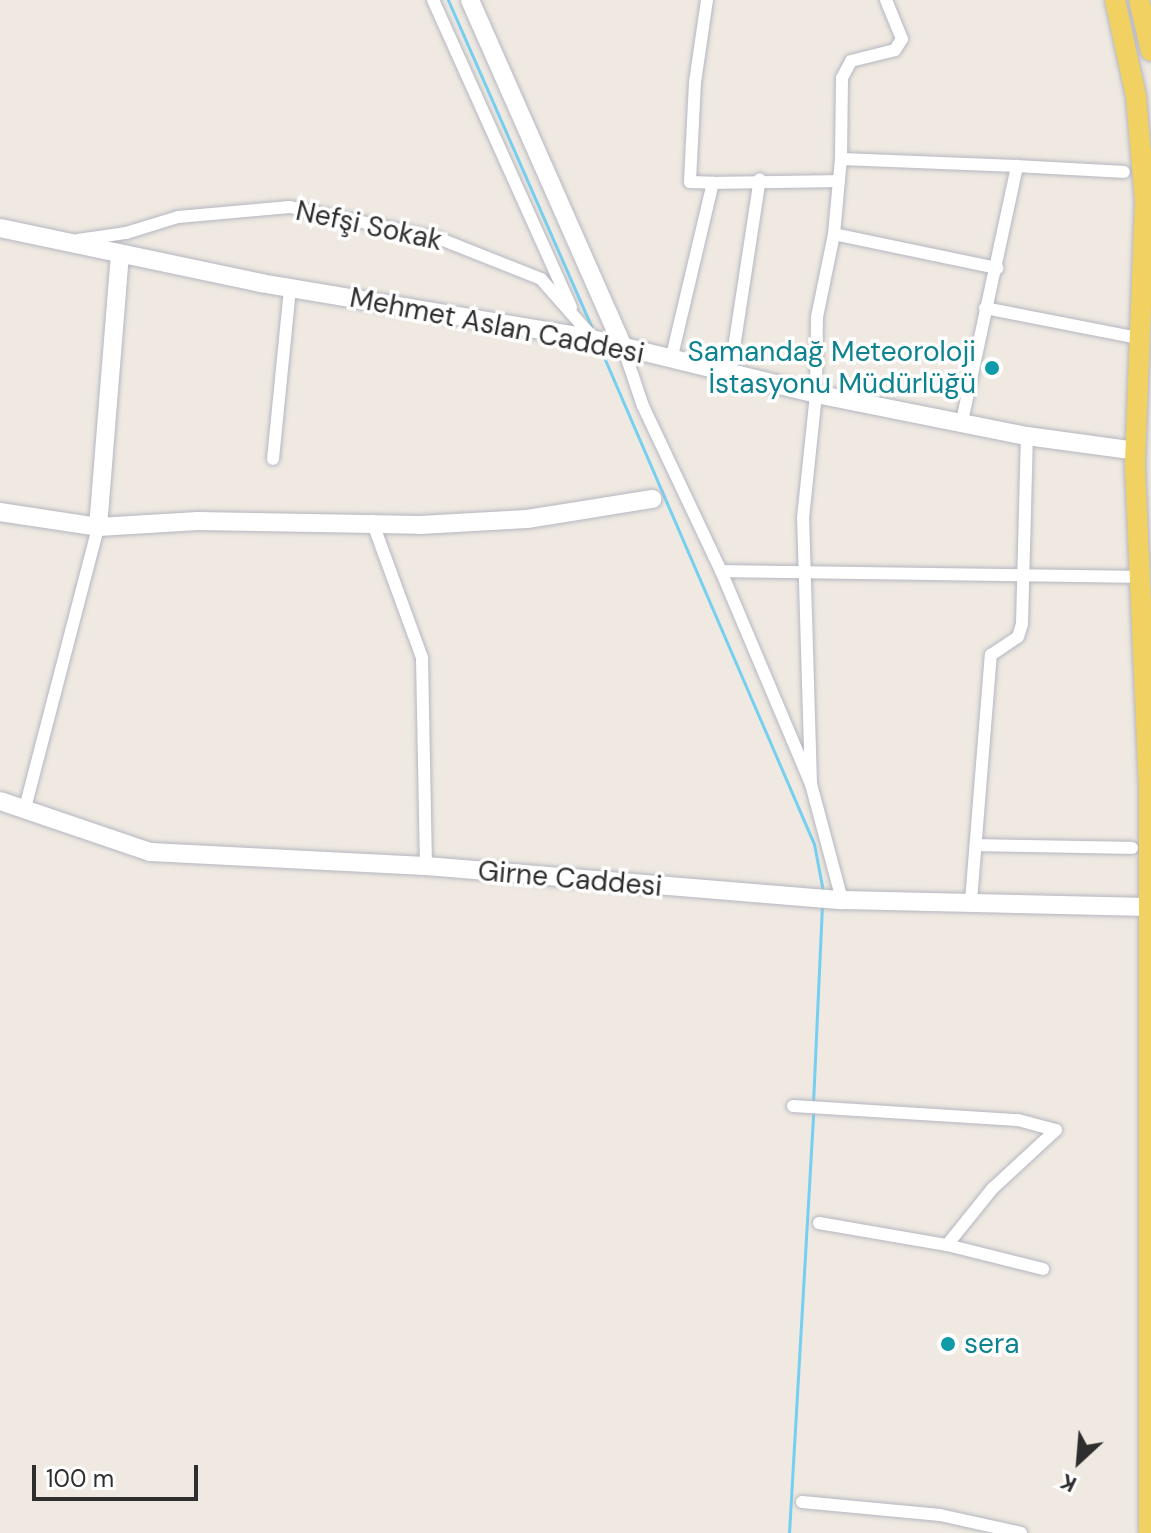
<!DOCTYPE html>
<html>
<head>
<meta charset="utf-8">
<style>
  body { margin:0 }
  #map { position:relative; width:1151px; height:1533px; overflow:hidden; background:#efe9e1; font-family:"DM Sans",sans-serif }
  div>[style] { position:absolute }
  .stream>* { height:3px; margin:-1.5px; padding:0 1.5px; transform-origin:1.5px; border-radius:1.5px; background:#75cff0 }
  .roads { filter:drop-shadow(0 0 2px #b4b7c1) drop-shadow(0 0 2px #b4b7c1) }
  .street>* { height:12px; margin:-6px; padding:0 6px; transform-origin:6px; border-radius:6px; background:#fff }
  .secondary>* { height:18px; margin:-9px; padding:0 9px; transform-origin:9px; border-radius:9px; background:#fff }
  .primary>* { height:20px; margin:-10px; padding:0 10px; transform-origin:10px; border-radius:10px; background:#f2d163 }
  .dots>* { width:22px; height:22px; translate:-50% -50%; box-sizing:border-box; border:4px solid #fff; border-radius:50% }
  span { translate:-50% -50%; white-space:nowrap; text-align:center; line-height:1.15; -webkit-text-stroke:7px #fff; paint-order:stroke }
  .street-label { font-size:28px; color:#2e2e2e }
  .culture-label { font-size:28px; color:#0d838f }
  .right { translate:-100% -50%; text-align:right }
  .left { translate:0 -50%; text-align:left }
  .north { position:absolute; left:1039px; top:1421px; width:80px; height:80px; -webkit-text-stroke:6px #fff; paint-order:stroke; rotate:206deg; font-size:22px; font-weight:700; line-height:32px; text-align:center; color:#2e2e2e }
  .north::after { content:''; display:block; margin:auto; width:28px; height:36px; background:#2e2e2e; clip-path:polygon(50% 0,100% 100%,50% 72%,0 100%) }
  .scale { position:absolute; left:32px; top:1465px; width:166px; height:36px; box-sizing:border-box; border:4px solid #2e2e2e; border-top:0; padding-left:10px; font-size:24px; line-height:28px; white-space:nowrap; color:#2e2e2e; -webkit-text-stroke:6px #fff; paint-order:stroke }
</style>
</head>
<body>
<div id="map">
  <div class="stream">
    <div style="left:448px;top:0;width:356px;rotate:66.3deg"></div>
    <div style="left:600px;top:348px;width:540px;rotate:66.66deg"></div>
    <div style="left:814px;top:844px;width:48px;rotate:79.2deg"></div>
    <div style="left:813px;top:1103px;width:196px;rotate:-87.4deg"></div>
    <div style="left:789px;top:1533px;width:423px;rotate:-86.7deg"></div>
  </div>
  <div class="roads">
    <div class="street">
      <div style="left:433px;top:0;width:337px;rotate:65.8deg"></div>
      <div style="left:707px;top:0;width:83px;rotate:98.3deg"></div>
      <div style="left:695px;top:82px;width:100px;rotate:92.9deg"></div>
      <div style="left:690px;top:182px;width:23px;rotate:2deg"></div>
      <div style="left:841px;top:159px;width:81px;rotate:-89.3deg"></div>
      <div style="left:842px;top:78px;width:19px;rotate:-62deg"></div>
      <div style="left:851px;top:61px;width:45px;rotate:-14deg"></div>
      <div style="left:895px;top:50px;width:13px;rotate:-58deg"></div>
      <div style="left:902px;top:39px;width:42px;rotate:-112.3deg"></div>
      <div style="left:834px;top:234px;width:75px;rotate:-84.7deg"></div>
      <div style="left:841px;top:159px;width:176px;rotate:2.3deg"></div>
      <div style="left:78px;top:240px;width:49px;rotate:-8.3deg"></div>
      <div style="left:126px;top:233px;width:54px;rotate:-17.1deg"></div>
      <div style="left:178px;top:217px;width:112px;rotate:-5.1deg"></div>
      <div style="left:290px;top:207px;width:151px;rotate:11.8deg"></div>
      <div style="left:438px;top:238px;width:111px;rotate:21.7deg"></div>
      <div style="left:541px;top:279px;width:80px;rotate:48.5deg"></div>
      <div style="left:985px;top:308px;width:161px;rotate:11.1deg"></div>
      <div style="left:623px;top:347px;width:62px;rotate:71.3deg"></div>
      <div style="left:643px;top:406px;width:183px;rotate:64.7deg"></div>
      <div style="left:721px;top:571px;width:231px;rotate:67.1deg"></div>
      <div style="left:811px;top:784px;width:120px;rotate:75deg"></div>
      <div style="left:671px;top:360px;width:182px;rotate:-76.7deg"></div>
      <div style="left:713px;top:183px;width:126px;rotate:-0.9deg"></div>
      <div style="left:730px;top:374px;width:197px;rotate:-81.3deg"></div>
      <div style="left:962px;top:421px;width:261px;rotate:-77.8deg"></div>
      <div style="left:1017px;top:166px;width:107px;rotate:3.2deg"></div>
      <div style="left:273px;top:459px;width:172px;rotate:-84.3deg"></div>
      <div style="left:372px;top:521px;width:146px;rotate:69.9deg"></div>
      <div style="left:422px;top:658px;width:208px;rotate:88.9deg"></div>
      <div style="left:721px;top:571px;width:421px;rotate:0.8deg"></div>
      <div style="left:811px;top:784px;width:266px;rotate:-91.7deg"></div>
      <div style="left:803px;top:518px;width:125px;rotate:-84deg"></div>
      <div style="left:816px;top:394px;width:77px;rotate:-89.3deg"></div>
      <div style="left:817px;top:317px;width:85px;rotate:-78.4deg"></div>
      <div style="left:834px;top:234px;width:167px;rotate:11.8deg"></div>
      <div style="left:25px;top:808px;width:290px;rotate:-75.4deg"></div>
      <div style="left:976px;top:845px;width:156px;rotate:1.1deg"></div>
      <div style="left:971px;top:901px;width:247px;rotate:-85.4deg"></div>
      <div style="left:991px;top:655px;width:32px;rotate:-34deg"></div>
      <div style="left:1018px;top:637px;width:14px;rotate:-73deg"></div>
      <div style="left:1022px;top:624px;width:188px;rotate:-88.5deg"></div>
      <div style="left:793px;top:1106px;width:225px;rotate:3.6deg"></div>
      <div style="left:1018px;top:1120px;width:39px;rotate:15deg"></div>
      <div style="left:819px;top:1223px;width:130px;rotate:9.8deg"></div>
      <div style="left:947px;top:1245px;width:99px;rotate:14deg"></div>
      <div style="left:947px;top:1245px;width:72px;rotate:-51.2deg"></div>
      <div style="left:992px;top:1189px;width:87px;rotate:-42.7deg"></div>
      <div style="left:802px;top:1502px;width:139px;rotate:5.4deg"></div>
      <div style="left:940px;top:1515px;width:83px;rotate:12.5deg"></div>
    </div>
    <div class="secondary">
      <div style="left:470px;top:0;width:379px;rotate:66.2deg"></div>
      <div style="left:0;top:228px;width:267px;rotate:11.9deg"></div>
      <div style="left:261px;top:283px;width:326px;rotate:9.5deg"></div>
      <div style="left:583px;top:337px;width:240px;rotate:13.7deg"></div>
      <div style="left:816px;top:394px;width:215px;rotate:11.3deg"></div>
      <div style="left:1027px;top:436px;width:110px;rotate:7.8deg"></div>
      <div style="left:0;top:512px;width:99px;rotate:8.7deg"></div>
      <div style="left:98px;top:527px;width:100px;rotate:-3.4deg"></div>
      <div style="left:198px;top:521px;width:222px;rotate:1deg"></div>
      <div style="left:420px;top:525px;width:107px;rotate:-3.2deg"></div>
      <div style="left:527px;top:519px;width:127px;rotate:-9.1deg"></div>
      <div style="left:98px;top:527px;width:273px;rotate:-85.4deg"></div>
      <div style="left:0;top:801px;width:158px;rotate:18.8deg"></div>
      <div style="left:150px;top:852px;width:276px;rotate:2.9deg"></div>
      <div style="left:426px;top:866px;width:417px;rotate:4.7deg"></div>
      <div style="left:842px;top:900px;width:307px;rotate:1.3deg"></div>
    </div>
    <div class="primary">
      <div style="left:1115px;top:0;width:98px;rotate:77.7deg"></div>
      <div style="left:1136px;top:96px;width:106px;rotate:85.1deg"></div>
      <div style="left:1145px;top:202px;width:265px;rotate:92.2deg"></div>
      <div style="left:1135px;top:467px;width:316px;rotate:87.5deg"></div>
      <div style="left:1149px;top:783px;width:750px;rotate:90deg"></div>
      <div style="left:1139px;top:0;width:52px;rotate:76.8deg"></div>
    </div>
  </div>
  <div class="dots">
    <div style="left:992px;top:368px;background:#0f9aa8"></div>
    <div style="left:948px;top:1344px;background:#0f9aa8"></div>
  </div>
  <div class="street-label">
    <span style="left:369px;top:226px;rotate:12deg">Nefşi Sokak</span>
    <span style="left:497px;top:326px;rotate:11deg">Mehmet Aslan Caddesi</span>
    <span style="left:570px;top:879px;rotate:5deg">Girne Caddesi</span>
  </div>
  <div class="culture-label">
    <span class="right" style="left:976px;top:368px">Samandağ Meteoroloji<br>İstasyonu Müdürlüğü</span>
    <span class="left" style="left:964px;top:1344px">sera</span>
  </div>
  <div class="north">K</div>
  <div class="scale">100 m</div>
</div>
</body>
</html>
